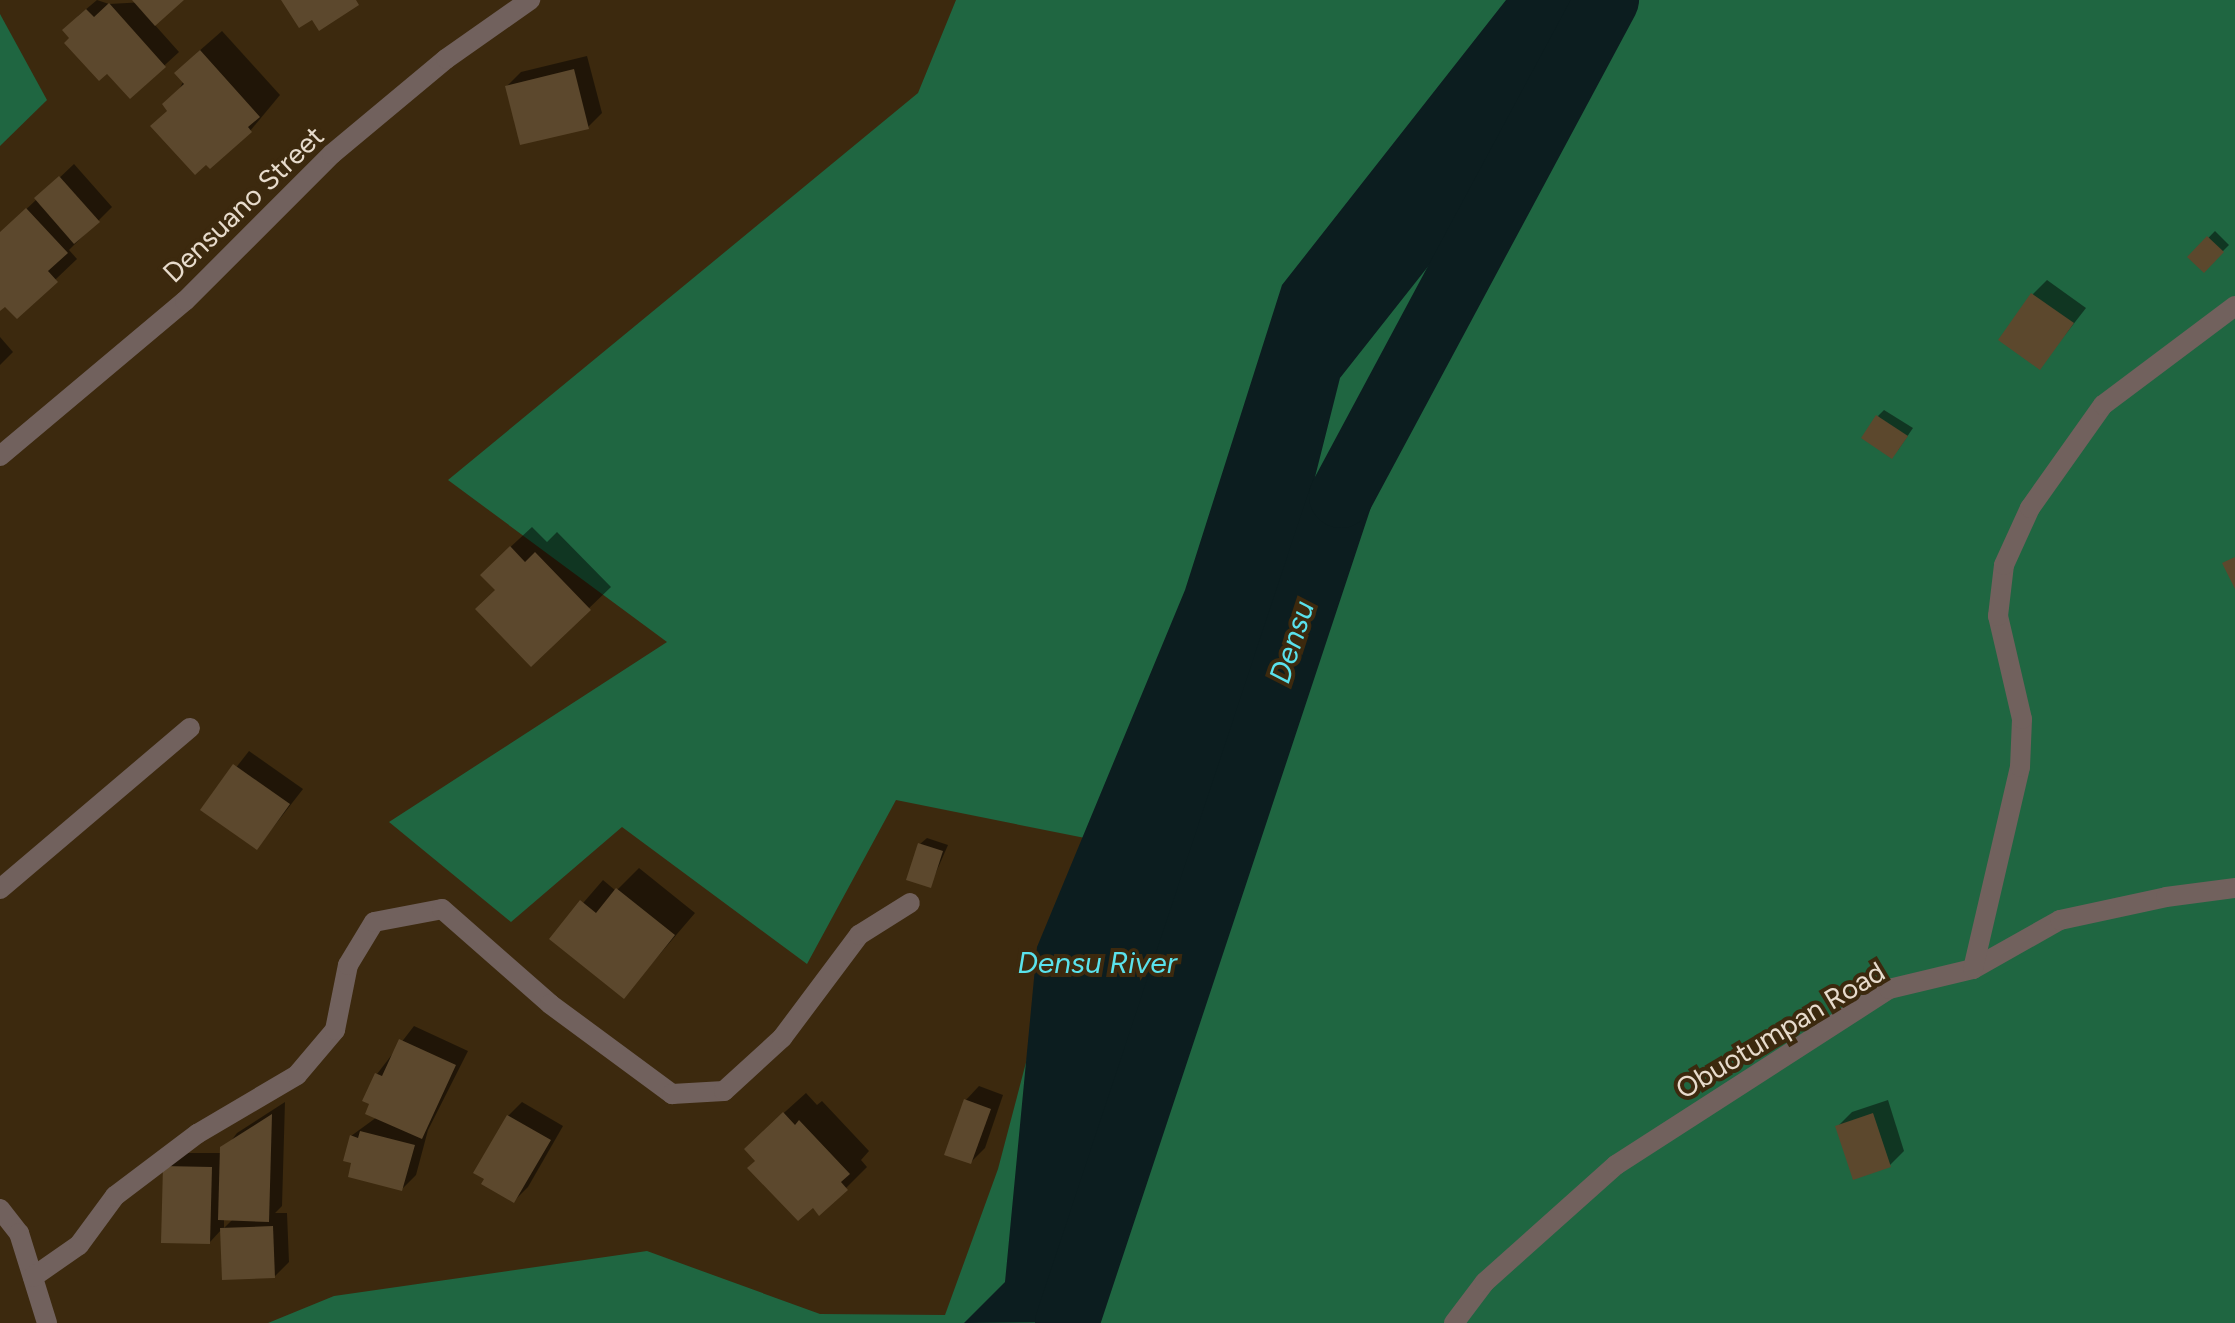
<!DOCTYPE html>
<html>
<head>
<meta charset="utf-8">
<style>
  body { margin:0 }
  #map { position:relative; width:2235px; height:1323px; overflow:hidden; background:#3c290e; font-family:Figtree,sans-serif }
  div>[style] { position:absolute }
  .forest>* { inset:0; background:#1f6641 }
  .water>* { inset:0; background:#0c1d1f }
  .shadow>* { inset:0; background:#0007 }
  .river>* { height:64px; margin:-32px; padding:0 32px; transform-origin:32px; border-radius:32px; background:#0c1d1f }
  .building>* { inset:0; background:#5c482d }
  .minor>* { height:20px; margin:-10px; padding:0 10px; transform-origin:10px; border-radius:10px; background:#71615d }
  span { translate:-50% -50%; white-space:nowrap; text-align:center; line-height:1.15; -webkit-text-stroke:8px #3c290e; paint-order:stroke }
  .street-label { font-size:28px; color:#e7dbcc }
  .water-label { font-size:30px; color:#5ae2ec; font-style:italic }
</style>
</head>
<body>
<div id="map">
  <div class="forest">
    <div style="clip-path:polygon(956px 0,2235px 0,2235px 1323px,268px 1323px,334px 1296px,647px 1251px,820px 1314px,945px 1315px,998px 1169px,1085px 838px,896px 800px,807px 964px,622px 827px,511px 922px,389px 822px,667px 642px,448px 480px,918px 93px)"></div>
    <div style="clip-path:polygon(0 14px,47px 100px,0 146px)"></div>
  </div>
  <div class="water">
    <div style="clip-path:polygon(1506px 0,1610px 0,1558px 102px,1340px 378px,1260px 695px,1128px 1057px,1095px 1322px,964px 1323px,1005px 1282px,1037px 947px,1185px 590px,1282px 285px)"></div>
  </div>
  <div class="shadow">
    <div style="clip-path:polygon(97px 0,109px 4px,181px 0,154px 24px,179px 52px,130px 97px,72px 38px,78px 16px)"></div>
    <div style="clip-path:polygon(222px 31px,280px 95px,250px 131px,169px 110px,198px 52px)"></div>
    <div style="clip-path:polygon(587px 56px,602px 113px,588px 127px,507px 86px,521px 72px)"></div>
    <div style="clip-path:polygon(74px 164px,112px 207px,69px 250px,77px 259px,17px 316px,5px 304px,0 306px,0 234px)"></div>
    <div style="clip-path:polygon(2215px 231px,2229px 245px,2204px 270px,2190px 257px)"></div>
    <div style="clip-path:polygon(2047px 280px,2086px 308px,2040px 367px,2033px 294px)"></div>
    <div style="clip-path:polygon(0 337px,13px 352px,0 365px)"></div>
    <div style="clip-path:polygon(1884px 410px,1913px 428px,1898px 450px,1878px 416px)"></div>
    <div style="clip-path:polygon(532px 527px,547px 542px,557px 532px,611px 587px,531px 664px,503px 554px)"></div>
    <div style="clip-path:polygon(249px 751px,303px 789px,257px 848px,203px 810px)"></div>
    <div style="clip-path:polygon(927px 838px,948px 845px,930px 886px,920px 844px)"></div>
    <div style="clip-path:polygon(639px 868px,695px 913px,624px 996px,552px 939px,603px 880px,616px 891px)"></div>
    <div style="clip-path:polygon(414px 1026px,468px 1051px,428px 1130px,416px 1175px,402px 1189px,351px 1136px,377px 1117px,377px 1074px)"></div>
    <div style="clip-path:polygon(979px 1086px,1003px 1095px,985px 1148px,971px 1162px,965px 1101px)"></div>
    <div style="clip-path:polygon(806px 1093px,817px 1105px,822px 1101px,869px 1151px,861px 1160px,867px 1167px,846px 1188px,758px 1161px,767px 1128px)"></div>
    <div style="clip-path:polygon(1888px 1100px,1904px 1151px,1890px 1165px,1838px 1126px,1852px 1112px)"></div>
    <div style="clip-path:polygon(evenodd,285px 1102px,282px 1206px,275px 1213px,287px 1213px,289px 1262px,275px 1276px,222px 1229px,210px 1242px,164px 1167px,179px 1153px,222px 1153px,237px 1133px,285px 1102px,224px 1218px,233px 1219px,224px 1228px,224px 1218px)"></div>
    <div style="clip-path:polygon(522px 1102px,563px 1126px,528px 1187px,514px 1201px,508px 1116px)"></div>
  </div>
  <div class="river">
    <div style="left:1067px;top:1323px;width:871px;rotate:-71.67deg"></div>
    <div style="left:1341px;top:496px;width:563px;rotate:-61.8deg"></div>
  </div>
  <div class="building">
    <div style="clip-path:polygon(132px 0,184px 0,155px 26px)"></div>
    <div style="clip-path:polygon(281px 0,356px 0,359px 5px,319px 31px,312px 20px,299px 28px)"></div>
    <div style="clip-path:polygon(109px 3px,166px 67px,130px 99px,107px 74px,99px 81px,64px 43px,69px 38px,62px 30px,86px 9px,94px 17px)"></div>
    <div style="clip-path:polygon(200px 50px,260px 117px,248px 127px,252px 132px,210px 169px,206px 165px,195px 175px,150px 126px,167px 111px,162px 104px,184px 84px,174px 73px)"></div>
    <div style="clip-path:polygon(574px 69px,589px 129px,520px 145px,505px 86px)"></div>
    <div style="clip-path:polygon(59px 176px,100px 222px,74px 244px,34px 198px)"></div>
    <div style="clip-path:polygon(26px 208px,68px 253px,48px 271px,58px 282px,17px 319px,5px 307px,0 311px,0 232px)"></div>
    <div style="clip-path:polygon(2207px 236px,2224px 252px,2204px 273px,2187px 257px)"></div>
    <div style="clip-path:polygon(2031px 293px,2074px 323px,2040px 370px,1998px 340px)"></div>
    <div style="clip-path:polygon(1876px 415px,1908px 436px,1892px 459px,1861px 438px)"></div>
    <div style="clip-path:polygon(510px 546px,525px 562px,535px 552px,591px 610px,531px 667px,475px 609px,495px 590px,480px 575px)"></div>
    <div style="clip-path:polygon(2235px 557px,2235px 589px,2222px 563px)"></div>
    <div style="clip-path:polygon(233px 764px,290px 804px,257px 850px,200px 810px)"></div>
    <div style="clip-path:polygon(918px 843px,943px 851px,931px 888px,906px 880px)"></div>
    <div style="clip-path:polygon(616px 888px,675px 935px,624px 999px,549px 939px,580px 900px,596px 913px)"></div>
    <div style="clip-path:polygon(399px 1039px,456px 1065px,422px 1139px,365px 1114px,369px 1104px,362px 1101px,375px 1073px,382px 1076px)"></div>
    <div style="clip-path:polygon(964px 1099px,991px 1109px,971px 1164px,944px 1155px)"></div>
    <div style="clip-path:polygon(783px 1112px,795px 1125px,799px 1120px,850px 1174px,841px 1182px,848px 1190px,819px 1216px,813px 1208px,798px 1221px,747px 1168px,755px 1161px,744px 1149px)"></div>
    <div style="clip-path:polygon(1873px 1113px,1891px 1167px,1853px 1180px,1835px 1126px)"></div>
    <div style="clip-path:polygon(272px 1114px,269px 1222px,218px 1220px,220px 1147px)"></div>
    <div style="clip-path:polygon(507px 1115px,551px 1140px,514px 1203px,481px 1184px,484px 1179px,473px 1173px)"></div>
    <div style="clip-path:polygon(360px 1131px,415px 1145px,402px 1191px,348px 1177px,351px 1163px,343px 1161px,350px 1135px,358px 1138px)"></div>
    <div style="clip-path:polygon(163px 1166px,212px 1167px,210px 1244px,161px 1243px)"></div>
    <div style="clip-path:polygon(273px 1226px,275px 1278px,222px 1280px,220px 1228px)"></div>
  </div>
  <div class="minor">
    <div style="left:0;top:456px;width:241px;rotate:-40deg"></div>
    <div style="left:185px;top:301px;width:208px;rotate:-45deg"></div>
    <div style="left:332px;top:154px;width:148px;rotate:-39.8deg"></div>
    <div style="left:446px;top:59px;width:103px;rotate:-35.1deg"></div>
    <div style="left:0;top:889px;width:249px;rotate:-40.3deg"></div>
    <div style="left:1973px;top:969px;width:100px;rotate:-29.4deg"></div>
    <div style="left:2060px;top:920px;width:108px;rotate:-12.2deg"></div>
    <div style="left:2166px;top:897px;width:70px;rotate:-7.4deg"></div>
    <div style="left:0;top:1209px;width:31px;rotate:52deg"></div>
    <div style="left:19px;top:1233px;width:94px;rotate:72.7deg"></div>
    <div style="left:33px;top:1277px;width:56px;rotate:-34.8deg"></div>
    <div style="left:79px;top:1245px;width:61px;rotate:-53.7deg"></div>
    <div style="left:115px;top:1196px;width:103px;rotate:-37.1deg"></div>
    <div style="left:197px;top:1134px;width:116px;rotate:-30.5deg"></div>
    <div style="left:297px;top:1075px;width:59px;rotate:-49.8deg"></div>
    <div style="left:335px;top:1030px;width:66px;rotate:-78.7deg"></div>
    <div style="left:348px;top:965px;width:50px;rotate:-58.8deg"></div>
    <div style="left:374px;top:922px;width:69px;rotate:-10.8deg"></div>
    <div style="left:442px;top:909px;width:144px;rotate:41.3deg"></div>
    <div style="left:550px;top:1004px;width:152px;rotate:36.4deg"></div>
    <div style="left:672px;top:1094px;width:52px;rotate:-3.3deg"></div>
    <div style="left:724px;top:1091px;width:79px;rotate:-42.4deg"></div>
    <div style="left:782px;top:1038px;width:129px;rotate:-53.2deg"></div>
    <div style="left:859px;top:935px;width:60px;rotate:-32.1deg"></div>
    <div style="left:1454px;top:1323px;width:51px;rotate:-52.9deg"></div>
    <div style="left:1485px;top:1282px;width:176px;rotate:-41.8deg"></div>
    <div style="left:1616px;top:1165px;width:325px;rotate:-32.8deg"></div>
    <div style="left:1889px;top:989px;width:86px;rotate:-13.4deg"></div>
    <div style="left:1973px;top:969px;width:207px;rotate:-76.9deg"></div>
    <div style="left:2020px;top:767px;width:48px;rotate:-87.6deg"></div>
    <div style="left:2022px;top:719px;width:106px;rotate:-103.1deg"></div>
    <div style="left:1998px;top:616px;width:51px;rotate:-83.3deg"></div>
    <div style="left:2004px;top:565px;width:63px;rotate:-65.5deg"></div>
    <div style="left:2030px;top:508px;width:126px;rotate:-54.7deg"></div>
    <div style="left:2103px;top:405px;width:165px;rotate:-36.9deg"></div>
  </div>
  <div class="street-label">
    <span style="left:243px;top:204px;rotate:-44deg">Densuano Street</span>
    <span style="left:1780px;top:1030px;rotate:-31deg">Obuotumpan Road</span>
  </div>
  <div class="water-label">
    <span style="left:1292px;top:642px;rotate:-72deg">Densu</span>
    <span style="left:1097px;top:963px">Densu River</span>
  </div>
</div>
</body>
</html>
